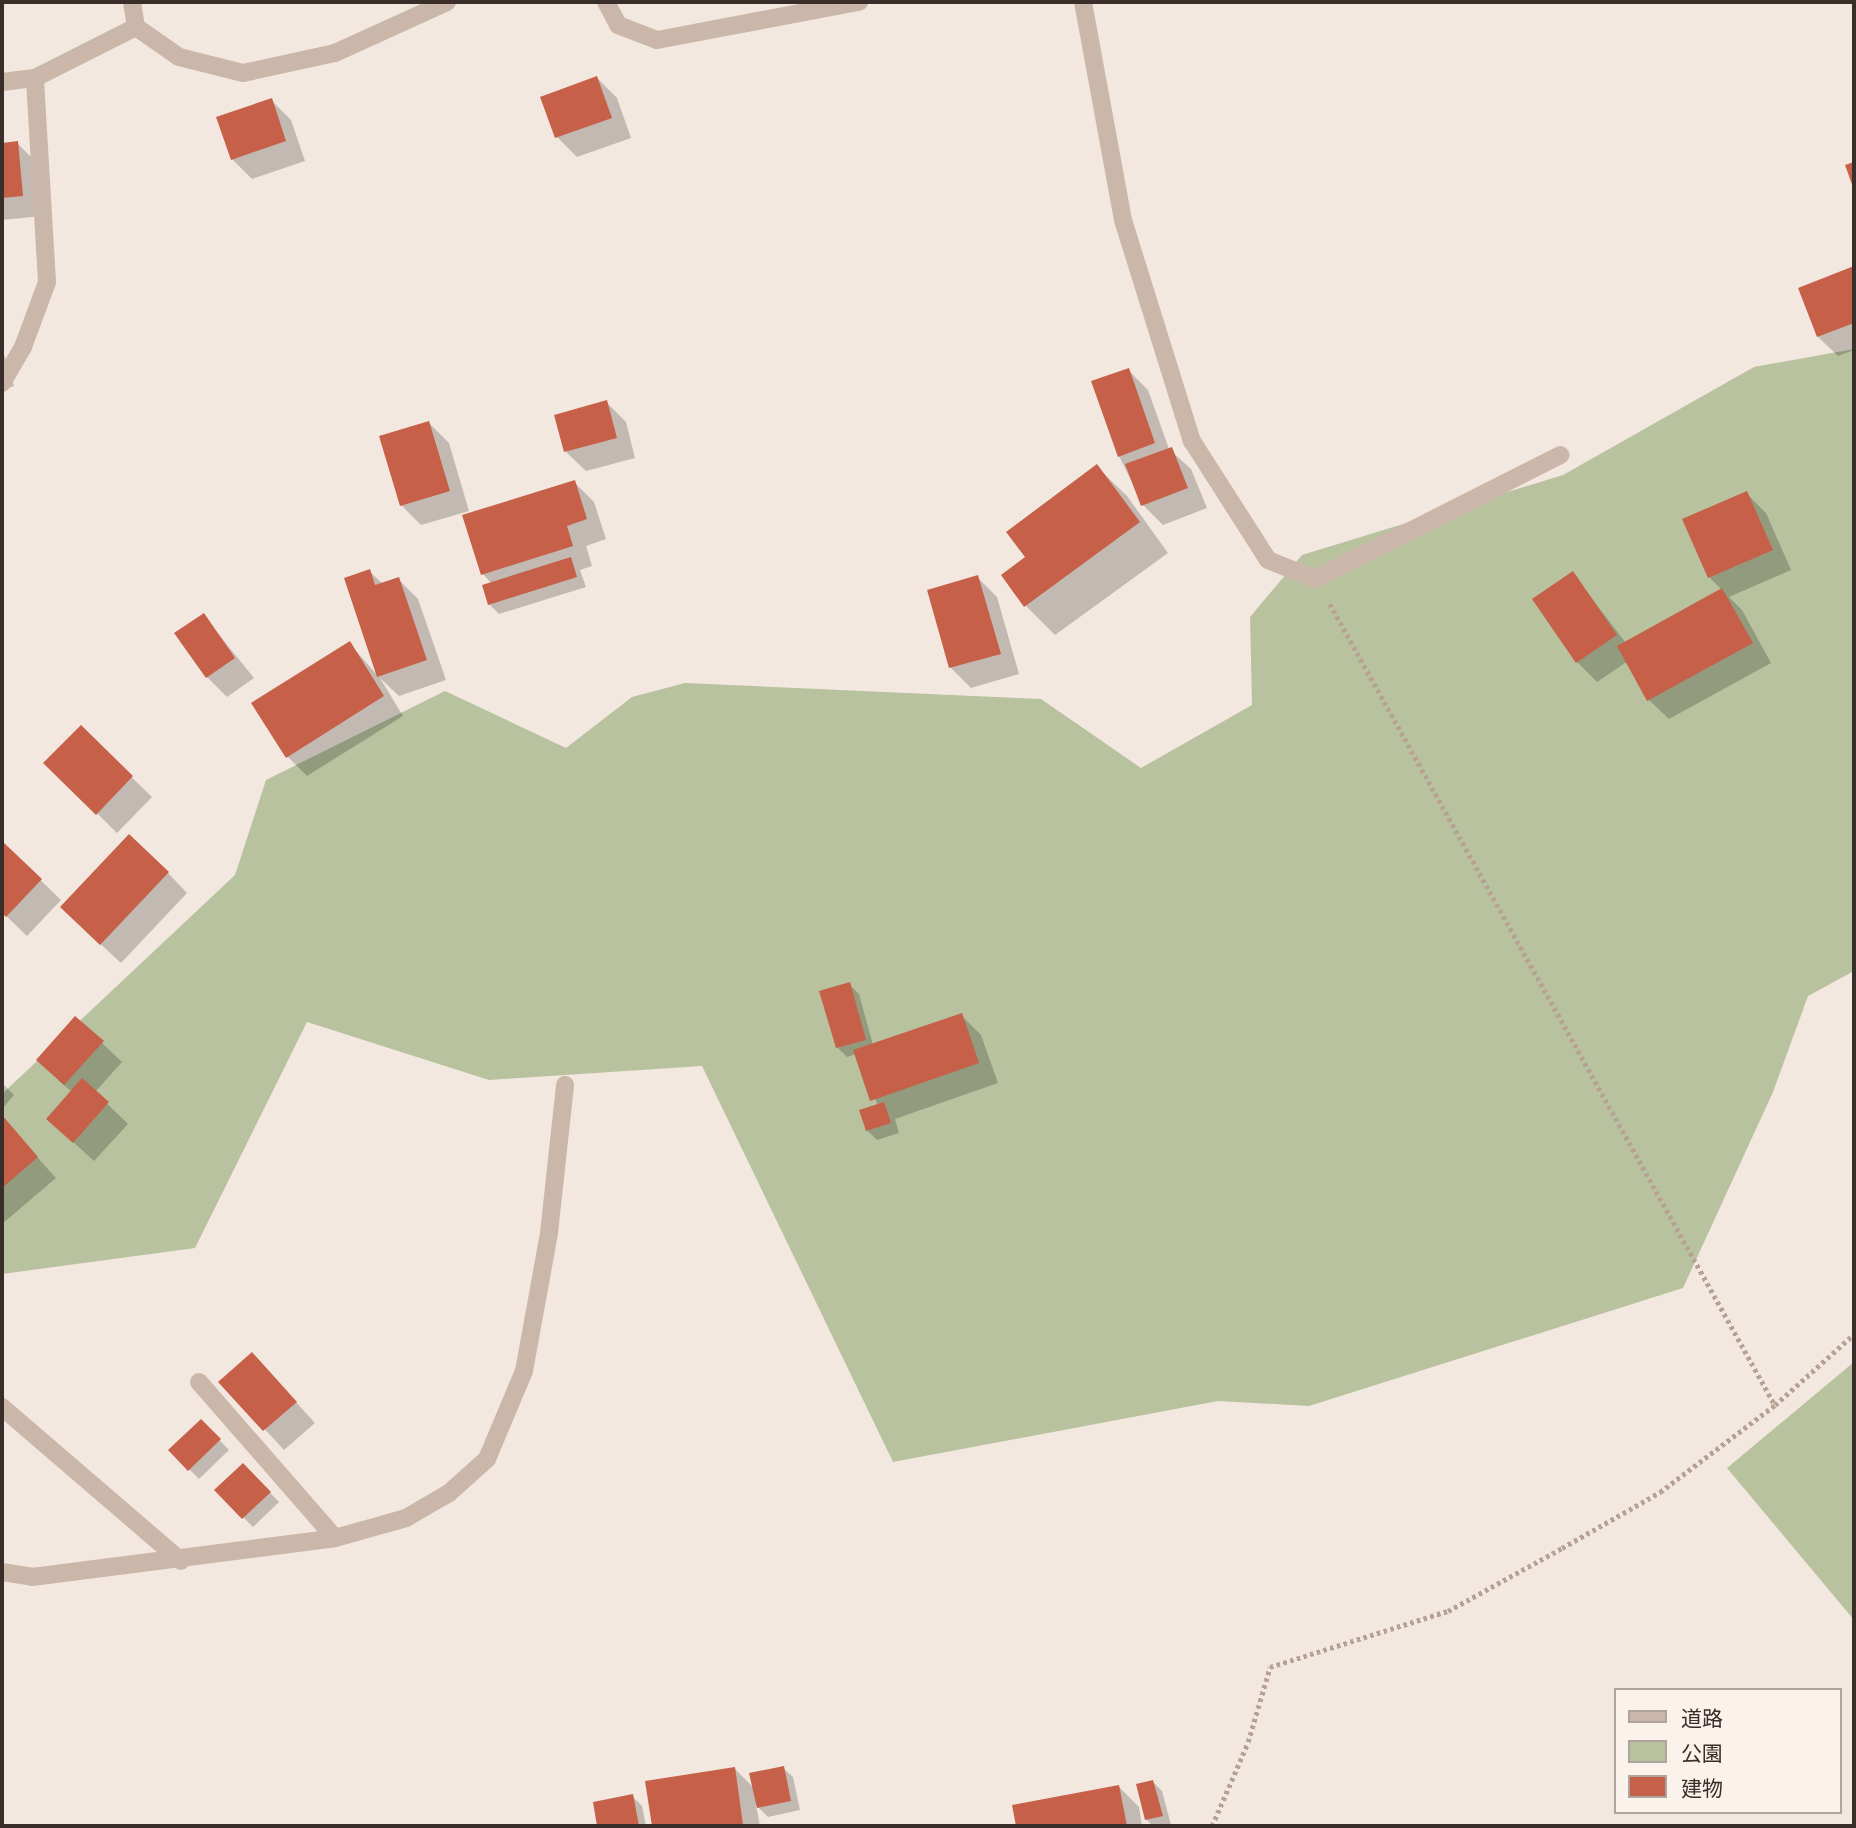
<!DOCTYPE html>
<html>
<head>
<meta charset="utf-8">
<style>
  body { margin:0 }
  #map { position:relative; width:1856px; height:1828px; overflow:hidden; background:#f3e8df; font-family:"Golos Text","Noto Sans JP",sans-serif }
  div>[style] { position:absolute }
  .green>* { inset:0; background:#b8c29e }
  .shadow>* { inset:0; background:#0003 }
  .building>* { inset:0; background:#c66049 }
  .path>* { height:4.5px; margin-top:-2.25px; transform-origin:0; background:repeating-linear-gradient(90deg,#b7a194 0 3.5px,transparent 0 7px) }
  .minor>* { height:18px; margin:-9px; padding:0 9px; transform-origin:9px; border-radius:9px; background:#cbb7aa }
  span { translate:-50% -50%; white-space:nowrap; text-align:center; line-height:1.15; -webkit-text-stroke:5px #faf2eb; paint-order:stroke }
  .frame { position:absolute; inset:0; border:4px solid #392e2a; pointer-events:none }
  .legend { position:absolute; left:1614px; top:1688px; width:228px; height:126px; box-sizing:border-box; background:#faf2eb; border:2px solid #ada49e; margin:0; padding:9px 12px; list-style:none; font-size:21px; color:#392e2a }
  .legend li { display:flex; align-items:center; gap:14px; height:35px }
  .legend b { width:35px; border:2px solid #ada49e }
</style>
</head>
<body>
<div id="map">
  <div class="green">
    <div style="clip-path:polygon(1854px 349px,1854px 971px,1808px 996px,1773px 1092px,1683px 1288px,1309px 1406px,1218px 1401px,893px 1462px,702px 1066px,489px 1080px,307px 1022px,195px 1248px,2px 1274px,2px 1094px,235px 875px,266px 780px,445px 691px,566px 748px,632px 697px,685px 683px,1041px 699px,1141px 768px,1252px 705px,1250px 617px,1302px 555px,1563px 475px,1754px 367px)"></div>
    <div style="clip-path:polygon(1854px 1362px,1854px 1620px,1727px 1468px)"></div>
  </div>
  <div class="shadow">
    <div style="clip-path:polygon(597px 78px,617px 98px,631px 138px,577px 157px,557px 137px,542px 98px)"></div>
    <div style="clip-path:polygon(271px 100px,291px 120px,305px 161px,252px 179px,232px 159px)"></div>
    <div style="clip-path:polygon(17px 143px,37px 163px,42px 216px,2px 220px,2px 145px)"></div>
    <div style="clip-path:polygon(1854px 268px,1854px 350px,1838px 356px,1818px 337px,1800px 289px)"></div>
    <div style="clip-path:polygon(2px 348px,14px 386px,2px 390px)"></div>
    <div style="clip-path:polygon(1128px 370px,1148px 390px,1169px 449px,1191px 469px,1207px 508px,1163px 525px,1143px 505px,1119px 456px)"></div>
    <div style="clip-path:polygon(606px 402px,626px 422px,635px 458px,586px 471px,566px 452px)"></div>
    <div style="clip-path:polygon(429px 423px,449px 443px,469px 511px,421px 525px,401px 505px)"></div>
    <div style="clip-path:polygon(1097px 467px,1127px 496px,1168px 553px,1055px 635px,1026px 606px,1027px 558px)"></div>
    <div style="clip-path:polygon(574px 482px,594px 502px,606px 539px,586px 546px,592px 566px,580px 570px,586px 587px,499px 614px,489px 604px,492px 584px,483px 574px)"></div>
    <div style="clip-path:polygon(1746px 493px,1766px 513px,1791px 570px,1729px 597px,1742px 610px,1771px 663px,1669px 719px,1649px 700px,1628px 661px,1597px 682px,1577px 662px,1573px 574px,1626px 643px,1722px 590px,1709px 577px)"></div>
    <div style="clip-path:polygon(369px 571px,383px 584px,398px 579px,418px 599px,446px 680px,399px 696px,380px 678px,403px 716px,307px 776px,287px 756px,350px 644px,377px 675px)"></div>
    <div style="clip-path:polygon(977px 577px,997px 597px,1019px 674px,971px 688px,951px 668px,929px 591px)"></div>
    <div style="clip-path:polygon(203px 615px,254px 678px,227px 697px,207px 677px)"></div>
    <div style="clip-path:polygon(81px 728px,152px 797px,117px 833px,46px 763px)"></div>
    <div style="clip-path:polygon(2px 843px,61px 900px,27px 936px,2px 912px)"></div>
    <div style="clip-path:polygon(168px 873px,187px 893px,121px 963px,82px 927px)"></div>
    <div style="clip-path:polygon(849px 984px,859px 994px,873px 1045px,961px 1015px,981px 1035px,998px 1083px,895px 1119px,899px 1133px,877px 1140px,867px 1130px,878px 1106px,856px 1054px,847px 1057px,837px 1047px)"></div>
    <div style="clip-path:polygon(102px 1043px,122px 1062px,95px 1092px,128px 1124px,94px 1161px,48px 1119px,72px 1092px,58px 1080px)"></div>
    <div style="clip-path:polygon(2px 1083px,14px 1095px,2px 1109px)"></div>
    <div style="clip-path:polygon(2px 1118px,56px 1178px,2px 1224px)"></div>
    <div style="clip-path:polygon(252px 1354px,315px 1423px,284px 1450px,221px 1382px)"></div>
    <div style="clip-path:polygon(201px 1421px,229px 1450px,199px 1479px,170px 1450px)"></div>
    <div style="clip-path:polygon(243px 1465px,279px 1502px,253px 1527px,216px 1490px)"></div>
    <div style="clip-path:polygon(734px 1768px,755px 1789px,783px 1768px,793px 1777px,800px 1810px,768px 1817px,756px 1805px,760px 1826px,654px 1826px,647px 1782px)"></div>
    <div style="clip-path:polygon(1153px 1782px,1162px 1791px,1171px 1825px,1153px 1826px,1147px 1820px)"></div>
    <div style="clip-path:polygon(1119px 1787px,1139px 1807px,1142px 1826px,1018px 1826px,1014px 1807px)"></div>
    <div style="clip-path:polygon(632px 1796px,642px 1806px,646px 1826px,599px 1826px,595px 1804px)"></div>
  </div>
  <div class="building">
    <div style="clip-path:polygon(597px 76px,612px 118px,555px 138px,540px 97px)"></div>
    <div style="clip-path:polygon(272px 98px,286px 141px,231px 160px,216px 117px)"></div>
    <div style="clip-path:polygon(18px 141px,23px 196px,2px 198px,2px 143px)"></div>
    <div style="clip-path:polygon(1854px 162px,1854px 190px,1845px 165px)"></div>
    <div style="clip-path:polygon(1854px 266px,1854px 323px,1817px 337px,1798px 288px)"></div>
    <div style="clip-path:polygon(1129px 368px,1155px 443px,1118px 457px,1091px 381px)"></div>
    <div style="clip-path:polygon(607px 400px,617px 438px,564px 452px,554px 415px)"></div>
    <div style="clip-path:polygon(429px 421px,450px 491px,400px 506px,379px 436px)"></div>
    <div style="clip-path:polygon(1172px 447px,1188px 488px,1141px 506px,1125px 464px)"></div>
    <div style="clip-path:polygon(1097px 464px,1140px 522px,1024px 607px,1001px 575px,1025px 557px,1006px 532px)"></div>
    <div style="clip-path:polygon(575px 480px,587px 519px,567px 526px,573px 546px,481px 575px,462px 515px)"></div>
    <div style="clip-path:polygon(1747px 491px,1773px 550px,1708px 578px,1682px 519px)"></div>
    <div style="clip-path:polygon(571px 557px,577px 577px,488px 605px,482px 585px)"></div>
    <div style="clip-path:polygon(370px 569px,375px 585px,399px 577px,427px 660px,377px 677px,344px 578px)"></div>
    <div style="clip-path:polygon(1573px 571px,1617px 635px,1576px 663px,1532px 599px)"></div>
    <div style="clip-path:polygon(978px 575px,1001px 654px,949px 668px,927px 590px)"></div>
    <div style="clip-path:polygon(1722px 588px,1753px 643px,1647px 701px,1617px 646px)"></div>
    <div style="clip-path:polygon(204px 613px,235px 658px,206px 678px,174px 633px)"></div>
    <div style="clip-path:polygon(350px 641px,384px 696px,286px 758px,251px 703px)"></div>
    <div style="clip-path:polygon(81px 725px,133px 776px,96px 815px,43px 763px)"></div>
    <div style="clip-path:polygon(129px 834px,169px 872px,100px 945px,60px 907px)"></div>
    <div style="clip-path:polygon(2px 841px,42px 879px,6px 917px,2px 913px)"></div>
    <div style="clip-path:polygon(850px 982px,866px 1040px,836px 1048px,819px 991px)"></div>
    <div style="clip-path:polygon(962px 1013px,979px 1063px,870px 1101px,853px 1050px)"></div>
    <div style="clip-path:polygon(75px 1016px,104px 1041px,64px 1085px,36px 1060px)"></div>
    <div style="clip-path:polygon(82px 1078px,109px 1102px,73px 1143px,46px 1119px)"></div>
    <div style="clip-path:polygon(884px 1102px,891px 1123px,866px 1131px,859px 1110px)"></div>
    <div style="clip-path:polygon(2px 1115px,38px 1157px,2px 1188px)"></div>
    <div style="clip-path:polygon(252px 1352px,297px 1402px,263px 1431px,218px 1382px)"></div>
    <div style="clip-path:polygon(201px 1419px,221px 1439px,188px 1471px,168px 1450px)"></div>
    <div style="clip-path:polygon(243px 1463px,271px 1492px,242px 1519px,214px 1490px)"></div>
    <div style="clip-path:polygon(784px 1766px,791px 1801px,757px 1808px,749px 1773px)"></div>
    <div style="clip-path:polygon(735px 1767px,743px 1825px,652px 1826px,645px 1781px)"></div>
    <div style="clip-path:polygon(1153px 1780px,1163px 1816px,1145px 1820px,1136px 1784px)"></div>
    <div style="clip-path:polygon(1119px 1785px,1127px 1826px,1016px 1826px,1012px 1805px)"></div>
    <div style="clip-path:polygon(633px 1794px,639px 1826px,597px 1826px,593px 1802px)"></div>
  </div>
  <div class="path">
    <div style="left:1330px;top:604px;width:916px;rotate:60.95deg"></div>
    <div style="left:1212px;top:1826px;width:91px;rotate:-66.8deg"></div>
    <div style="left:1248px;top:1742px;width:78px;rotate:-73.7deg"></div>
    <div style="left:1270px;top:1667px;width:187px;rotate:-17.5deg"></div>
    <div style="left:1448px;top:1611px;width:130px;rotate:-28.9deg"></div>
    <div style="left:1562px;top:1548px;width:113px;rotate:-29.7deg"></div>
    <div style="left:1660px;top:1492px;width:144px;rotate:-37.1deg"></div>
    <div style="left:1775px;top:1405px;width:106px;rotate:-41.9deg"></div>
  </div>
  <div class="minor">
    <div style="left:132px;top:2px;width:25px;rotate:81deg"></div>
    <div style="left:136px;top:27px;width:52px;rotate:34.9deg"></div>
    <div style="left:179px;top:57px;width:66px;rotate:14deg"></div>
    <div style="left:243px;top:73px;width:94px;rotate:-12.3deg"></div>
    <div style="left:335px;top:53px;width:123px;rotate:-24.5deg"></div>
    <div style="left:606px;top:2px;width:26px;rotate:62deg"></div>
    <div style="left:618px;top:25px;width:42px;rotate:21deg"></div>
    <div style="left:657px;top:40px;width:206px;rotate:-10.7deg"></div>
    <div style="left:1083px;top:2px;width:222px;rotate:79.6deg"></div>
    <div style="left:1123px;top:220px;width:232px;rotate:72.7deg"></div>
    <div style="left:1192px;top:441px;width:141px;rotate:57.4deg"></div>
    <div style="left:1268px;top:560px;width:51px;rotate:22deg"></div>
    <div style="left:1315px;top:579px;width:275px;rotate:-26.8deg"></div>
    <div style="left:2px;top:82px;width:33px;rotate:-7deg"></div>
    <div style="left:35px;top:78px;width:113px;rotate:-26.8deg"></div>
    <div style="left:2px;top:383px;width:42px;rotate:-59.7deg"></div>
    <div style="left:23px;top:347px;width:69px;rotate:-69.7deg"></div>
    <div style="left:47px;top:282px;width:204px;rotate:-93.4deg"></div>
    <div style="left:199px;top:1382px;width:207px;rotate:48.9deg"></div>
    <div style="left:2px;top:1407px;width:236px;rotate:40.7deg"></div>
    <div style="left:2px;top:1572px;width:30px;rotate:9deg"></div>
    <div style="left:32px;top:1577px;width:305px;rotate:-7.3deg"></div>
    <div style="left:335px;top:1538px;width:74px;rotate:-15.7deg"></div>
    <div style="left:406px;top:1518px;width:50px;rotate:-30.2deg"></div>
    <div style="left:449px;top:1493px;width:51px;rotate:-41.8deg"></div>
    <div style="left:487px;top:1459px;width:95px;rotate:-67.2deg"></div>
    <div style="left:524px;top:1371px;width:140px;rotate:-79.7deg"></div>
    <div style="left:549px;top:1233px;width:149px;rotate:-83.8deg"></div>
  </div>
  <div class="frame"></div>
  <ul class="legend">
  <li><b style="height:9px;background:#cbb7aa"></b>道路</li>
  <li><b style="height:19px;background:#b8c29e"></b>公園</li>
  <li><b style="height:19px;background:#c66049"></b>建物</li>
  </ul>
</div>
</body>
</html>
